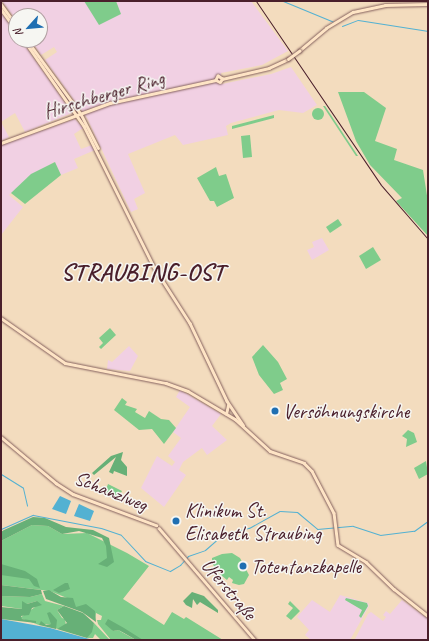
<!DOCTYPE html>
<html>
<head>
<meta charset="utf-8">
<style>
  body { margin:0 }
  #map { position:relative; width:429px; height:641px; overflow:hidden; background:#f3dcbe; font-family:Caveat,sans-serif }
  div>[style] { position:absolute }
  .built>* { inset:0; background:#f1d0e3 }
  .green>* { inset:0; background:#7fcc8b }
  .round { border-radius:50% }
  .forest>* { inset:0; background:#67b077 }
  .water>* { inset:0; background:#53b1d2 }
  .stream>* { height:1px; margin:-0.5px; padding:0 0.5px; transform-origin:0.5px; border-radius:0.5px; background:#53b1d2 }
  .roads { filter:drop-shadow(0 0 1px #85615e) drop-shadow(0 0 1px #85615e) }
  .secondary>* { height:2.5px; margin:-1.25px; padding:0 1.25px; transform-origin:1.25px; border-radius:1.25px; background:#fee4c5 }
  .rail>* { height:1px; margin:-0.5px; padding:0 0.5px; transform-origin:0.5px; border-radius:0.5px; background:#4a1f2b }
  .bridges { filter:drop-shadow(0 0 1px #85615e) drop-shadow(0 0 1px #85615e) }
  .secondary-bridge>* { height:2.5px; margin:-1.25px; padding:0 1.25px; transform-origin:1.25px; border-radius:1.25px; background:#fee4c5 }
  .dots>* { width:11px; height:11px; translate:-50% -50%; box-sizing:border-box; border:2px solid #f6f6f2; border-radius:50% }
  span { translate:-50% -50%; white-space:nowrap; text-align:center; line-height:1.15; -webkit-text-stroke:3px #f6f6f2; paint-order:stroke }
  .street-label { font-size:20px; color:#4a1f2b }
  .poi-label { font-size:20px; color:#4a1f2b }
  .left { translate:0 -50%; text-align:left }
  .district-label { font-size:24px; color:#4a1f2b; font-weight:700; letter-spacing:1px }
  .frame { position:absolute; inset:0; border:2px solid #4a1f2b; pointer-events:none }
  .north { position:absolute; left:8px; top:8px; width:40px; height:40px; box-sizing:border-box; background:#f6f6f2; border:1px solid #b1a0a2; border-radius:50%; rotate:243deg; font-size:11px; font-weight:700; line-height:16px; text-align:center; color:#4a1f2b }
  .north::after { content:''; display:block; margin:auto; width:14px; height:18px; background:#1f6fb2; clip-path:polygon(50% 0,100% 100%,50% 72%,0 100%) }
</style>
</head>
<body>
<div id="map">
  <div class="built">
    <div style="clip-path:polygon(2px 1px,251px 1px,288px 51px,262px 65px,221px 73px,222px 84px,271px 74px,291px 67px,317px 105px,303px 113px,279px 110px,231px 123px,226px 126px,228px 135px,183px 145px,175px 135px,128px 154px,145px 193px,134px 199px,138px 209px,131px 212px,87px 118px,45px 60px,57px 52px,54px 47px,41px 55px,31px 40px,40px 40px,40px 16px,16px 16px,16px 20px)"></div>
    <div style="clip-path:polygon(1px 12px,16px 34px,16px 40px,21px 40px,72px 113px,25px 132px,15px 113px,1px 122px,9px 137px,1px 141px)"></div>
    <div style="clip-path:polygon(75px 119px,83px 128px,74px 134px,81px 149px,92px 145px,95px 150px,74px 159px,78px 168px,61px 175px,54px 162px,11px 193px,9px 195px,23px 207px,1px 235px,1px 145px)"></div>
    <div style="clip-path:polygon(322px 238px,329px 250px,312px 260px,307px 250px,314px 247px,312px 242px)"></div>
    <div style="clip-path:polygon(129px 346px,138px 356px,130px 371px,107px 369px,108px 360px,112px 362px)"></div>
    <div style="clip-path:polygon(180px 390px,221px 414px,212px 426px,227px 440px,207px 455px,202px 448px,183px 462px,179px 470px,186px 475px,164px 507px,141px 488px,157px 456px,172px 466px,175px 462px,168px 456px,181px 438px,173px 432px,190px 407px,176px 397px)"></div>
    <div style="clip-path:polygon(340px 595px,368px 603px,369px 606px,350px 640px,311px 640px,305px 635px,309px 630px,297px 617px,312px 600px,330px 612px)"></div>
    <div style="clip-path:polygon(402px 600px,428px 619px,428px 640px,355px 639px,368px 614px,371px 612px,383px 621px,386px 617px,383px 615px,386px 611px,390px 614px)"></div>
  </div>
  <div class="green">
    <div style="clip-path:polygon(84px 1px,116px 1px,121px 14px,99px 25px)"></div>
    <div style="clip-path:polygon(338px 92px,364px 92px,386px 108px,375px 141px,397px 149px,394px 160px,423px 170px,428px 202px,428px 236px,396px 201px,402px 198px,370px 165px,356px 141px)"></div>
    <div style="clip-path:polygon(323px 106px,325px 106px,358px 156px,356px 156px)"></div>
    <div class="round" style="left:312px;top:108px;width:12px;height:12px"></div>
    <div style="clip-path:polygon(274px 115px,274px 118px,232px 129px,232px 126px)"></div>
    <div style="clip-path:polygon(250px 135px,252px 157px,243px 158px,241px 136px)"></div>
    <div style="clip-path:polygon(55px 162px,61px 175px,25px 204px,11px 193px,31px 174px)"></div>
    <div style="clip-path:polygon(216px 167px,219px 176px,226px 174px,234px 198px,217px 207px,214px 201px,210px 201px,197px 178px)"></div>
    <div style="clip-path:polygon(338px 219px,342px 225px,330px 233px,326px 227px)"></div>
    <div style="clip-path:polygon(373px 247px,381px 260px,366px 269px,359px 256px)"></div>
    <div style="clip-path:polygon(110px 328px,116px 335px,101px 349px,99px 347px,103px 343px,99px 338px)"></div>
    <div style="clip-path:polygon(263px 345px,278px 362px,287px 379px,280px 383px,283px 390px,274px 394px,259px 375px,252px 357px)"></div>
    <div style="clip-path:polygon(122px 398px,127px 402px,125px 405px,137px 409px,135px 412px,145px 418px,149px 411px,161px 419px,169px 420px,176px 428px,164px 444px,152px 429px,139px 430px,114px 410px)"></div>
    <div style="clip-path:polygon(408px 430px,414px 433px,417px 442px,406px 447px,407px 439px,402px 436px)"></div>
    <div style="clip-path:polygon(426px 461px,428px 474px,419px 479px,414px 468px)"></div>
    <div style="clip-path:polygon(108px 484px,122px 491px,118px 498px,105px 492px)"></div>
    <div style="clip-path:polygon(32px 525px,48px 526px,62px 534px,87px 533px,127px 553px,149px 566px,123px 599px,164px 625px,172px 612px,184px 619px,186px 617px,223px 640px,141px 640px,111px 627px,113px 631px,118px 630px,136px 640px,111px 640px,98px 624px,97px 620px,101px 620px,102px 616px,96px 613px,95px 618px,74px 608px,67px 598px,50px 591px,1px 585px,1px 541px)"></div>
    <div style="clip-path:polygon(232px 553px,240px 558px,249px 575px,244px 584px,239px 585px,232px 583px,233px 580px,229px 577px,227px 580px,216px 571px,212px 562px,212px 558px,222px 554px)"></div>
    <div style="clip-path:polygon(42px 594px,45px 601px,64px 606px,57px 610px,62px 618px,65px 619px,66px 626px,57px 629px,51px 624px,39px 625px,20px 618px,35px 607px,37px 601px,27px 604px,22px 609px,1px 606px,1px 596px,30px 597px)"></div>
    <div style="clip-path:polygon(346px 598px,367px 603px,368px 606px,361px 618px,359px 616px,362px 610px,345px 600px)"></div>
    <div style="clip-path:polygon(290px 601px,300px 611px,291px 620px,286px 616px,293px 608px,288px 604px)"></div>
    <div style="clip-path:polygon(94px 623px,109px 639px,108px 640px,100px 639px,95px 634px,93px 638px,87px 638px)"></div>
  </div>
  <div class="forest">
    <div style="clip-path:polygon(123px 452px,121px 460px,127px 467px,127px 476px,114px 471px,113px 474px,109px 472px,116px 457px,94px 475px,92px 473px,111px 456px)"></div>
    <div style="clip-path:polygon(33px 517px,45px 518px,66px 527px,93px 530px,109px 538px,114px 562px,107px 567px,98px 564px,107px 558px,106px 546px,102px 538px,79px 531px,62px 534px,48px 526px,32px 525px,1px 541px,1px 532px,4px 530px)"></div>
    <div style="clip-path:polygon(1px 564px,25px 571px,37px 579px,40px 588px,34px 586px,29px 579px,1px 575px)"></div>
    <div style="clip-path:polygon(65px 583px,68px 583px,70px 589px,59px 593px,53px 590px)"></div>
    <div style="clip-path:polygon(1px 585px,41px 590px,42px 594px,30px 597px,1px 596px)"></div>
    <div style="clip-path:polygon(49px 590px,61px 597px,73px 598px,76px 607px,86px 604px,95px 611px,96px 622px,82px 612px,46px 599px,43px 591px)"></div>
    <div style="clip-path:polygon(192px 592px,204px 596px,218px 610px,218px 613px,200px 602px,197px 605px,193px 599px,192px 608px,186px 605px,183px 601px)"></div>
    <div style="clip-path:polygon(22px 601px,27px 604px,37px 601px,42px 605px,32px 608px,29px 615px,21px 616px,22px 619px,36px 621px,36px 623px,1px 619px,1px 607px,22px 609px)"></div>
    <div style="clip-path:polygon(64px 606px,83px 613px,94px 623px,92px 632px,87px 638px,57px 629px,67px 623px,57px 610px)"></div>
    <div style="clip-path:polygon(50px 612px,57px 620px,56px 629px,39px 625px,41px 621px,46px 625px,51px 624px,47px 613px)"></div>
    <div style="clip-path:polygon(108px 619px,124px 628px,143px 640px,136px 640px,119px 630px,113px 631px,105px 624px)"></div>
  </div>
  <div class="water">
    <div style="clip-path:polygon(60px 496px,71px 501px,66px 514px,52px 509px)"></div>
    <div style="clip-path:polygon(79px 504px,94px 511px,90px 521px,74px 516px)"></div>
    <div style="clip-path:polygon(1px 619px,50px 628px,93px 640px,1px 640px)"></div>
  </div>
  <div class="stream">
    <div style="left:283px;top:1px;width:55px;rotate:22.4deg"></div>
    <div style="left:342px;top:26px;width:17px;rotate:-21deg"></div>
    <div style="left:358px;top:20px;width:71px;rotate:8.9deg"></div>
    <div style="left:1px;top:474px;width:26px;rotate:32deg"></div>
    <div style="left:23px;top:488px;width:18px;rotate:77deg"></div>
    <div style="left:1px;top:529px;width:35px;rotate:-24deg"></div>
    <div style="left:33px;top:515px;width:69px;rotate:10.8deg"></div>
    <div style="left:101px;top:528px;width:21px;rotate:19deg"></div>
    <div style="left:121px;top:535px;width:35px;rotate:47deg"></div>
    <div style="left:145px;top:561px;width:27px;rotate:22deg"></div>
    <div style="left:170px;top:571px;width:12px;rotate:-31deg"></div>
    <div style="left:180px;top:565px;width:12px;rotate:-48deg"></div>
    <div style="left:188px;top:556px;width:18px;rotate:-19deg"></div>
    <div style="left:205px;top:550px;width:23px;rotate:-41deg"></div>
    <div style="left:222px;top:535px;width:28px;rotate:-15deg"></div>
    <div style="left:249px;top:528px;width:35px;rotate:-29deg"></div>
    <div style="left:280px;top:511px;width:17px;rotate:3deg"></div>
    <div style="left:297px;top:512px;width:26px;rotate:40deg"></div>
    <div style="left:317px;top:529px;width:36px;rotate:-5deg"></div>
    <div style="left:353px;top:526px;width:28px;rotate:18deg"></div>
    <div style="left:380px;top:535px;width:34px;rotate:-7deg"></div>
    <div style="left:414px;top:531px;width:17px;rotate:-36deg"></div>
  </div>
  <div class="roads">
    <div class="secondary">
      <div style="left:1px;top:4px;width:26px;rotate:54deg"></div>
      <div style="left:1px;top:9px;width:26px;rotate:54deg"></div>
      <div style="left:24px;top:40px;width:105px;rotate:55.1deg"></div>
      <div style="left:84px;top:126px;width:157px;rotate:63.6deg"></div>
      <div style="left:154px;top:267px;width:67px;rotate:57.3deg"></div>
      <div style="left:190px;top:323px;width:86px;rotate:64.6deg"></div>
      <div style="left:227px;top:401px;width:29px;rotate:56deg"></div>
      <div style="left:27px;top:40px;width:92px;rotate:53.9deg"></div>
      <div style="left:81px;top:114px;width:38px;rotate:63deg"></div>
      <div style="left:299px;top:51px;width:35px;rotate:-40deg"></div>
      <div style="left:326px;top:28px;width:31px;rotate:-31deg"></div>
      <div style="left:353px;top:12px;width:33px;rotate:-12deg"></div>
      <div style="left:385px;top:5px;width:43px;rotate:-1.3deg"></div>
      <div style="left:222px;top:79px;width:5px;rotate:-143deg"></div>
      <div style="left:218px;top:76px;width:4px;rotate:117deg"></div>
      <div style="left:216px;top:80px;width:4px;rotate:27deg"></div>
      <div style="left:220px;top:82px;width:4px;rotate:-56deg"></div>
      <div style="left:222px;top:79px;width:48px;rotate:-13.2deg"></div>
      <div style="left:269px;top:68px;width:21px;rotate:-25deg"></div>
      <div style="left:1px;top:143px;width:116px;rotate:-20.2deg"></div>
      <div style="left:110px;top:103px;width:108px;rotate:-12.2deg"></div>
      <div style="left:1px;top:318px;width:78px;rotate:35.1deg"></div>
      <div style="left:65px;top:363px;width:103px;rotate:11.2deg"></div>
      <div style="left:166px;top:383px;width:23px;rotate:20deg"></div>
      <div style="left:188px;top:391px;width:55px;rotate:30.8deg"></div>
      <div style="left:235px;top:419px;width:47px;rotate:42.4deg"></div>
      <div style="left:270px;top:451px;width:36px;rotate:19deg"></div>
      <div style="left:304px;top:463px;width:11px;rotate:45deg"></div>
      <div style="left:312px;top:471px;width:47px;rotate:62.4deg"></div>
      <div style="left:334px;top:513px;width:32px;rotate:83deg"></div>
      <div style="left:338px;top:545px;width:33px;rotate:31deg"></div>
      <div style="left:366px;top:562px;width:39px;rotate:44deg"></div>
      <div style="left:394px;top:589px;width:43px;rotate:38.5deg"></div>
      <div style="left:226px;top:414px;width:9px;rotate:-77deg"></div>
      <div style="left:1px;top:437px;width:72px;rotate:39.9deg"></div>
      <div style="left:56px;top:483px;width:20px;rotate:33deg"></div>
      <div style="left:73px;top:494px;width:89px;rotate:20.5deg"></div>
      <div style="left:159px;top:528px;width:148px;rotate:49.4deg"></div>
    </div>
  </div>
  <div class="rail">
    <div style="left:256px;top:1px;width:222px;rotate:55.8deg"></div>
    <div style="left:381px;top:185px;width:72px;rotate:49deg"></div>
  </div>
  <div class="bridges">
    <div class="secondary-bridge">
      <div style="left:288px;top:59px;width:14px;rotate:-36deg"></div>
    </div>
  </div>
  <div class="dots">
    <div style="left:275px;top:411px;background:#1f6fb2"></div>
    <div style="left:176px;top:521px;background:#1f6fb2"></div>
    <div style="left:243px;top:566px;background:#1f6fb2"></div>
  </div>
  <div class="street-label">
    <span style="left:104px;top:95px;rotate:-16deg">Hirschberger Ring</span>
    <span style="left:111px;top:491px;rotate:22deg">Schanzlweg</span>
    <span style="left:229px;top:589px;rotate:50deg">Uferstraße</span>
  </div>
  <div class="poi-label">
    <span class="left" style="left:283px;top:411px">Versöhnungskirche</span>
    <span class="left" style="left:185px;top:522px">Klinikum St.<br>Elisabeth Straubing</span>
    <span class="left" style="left:251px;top:566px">Totentanzkapelle</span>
  </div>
  <div class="district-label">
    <span style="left:143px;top:273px">STRAUBING-OST</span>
  </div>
  <div class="frame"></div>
  <div class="north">N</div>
</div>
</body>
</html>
